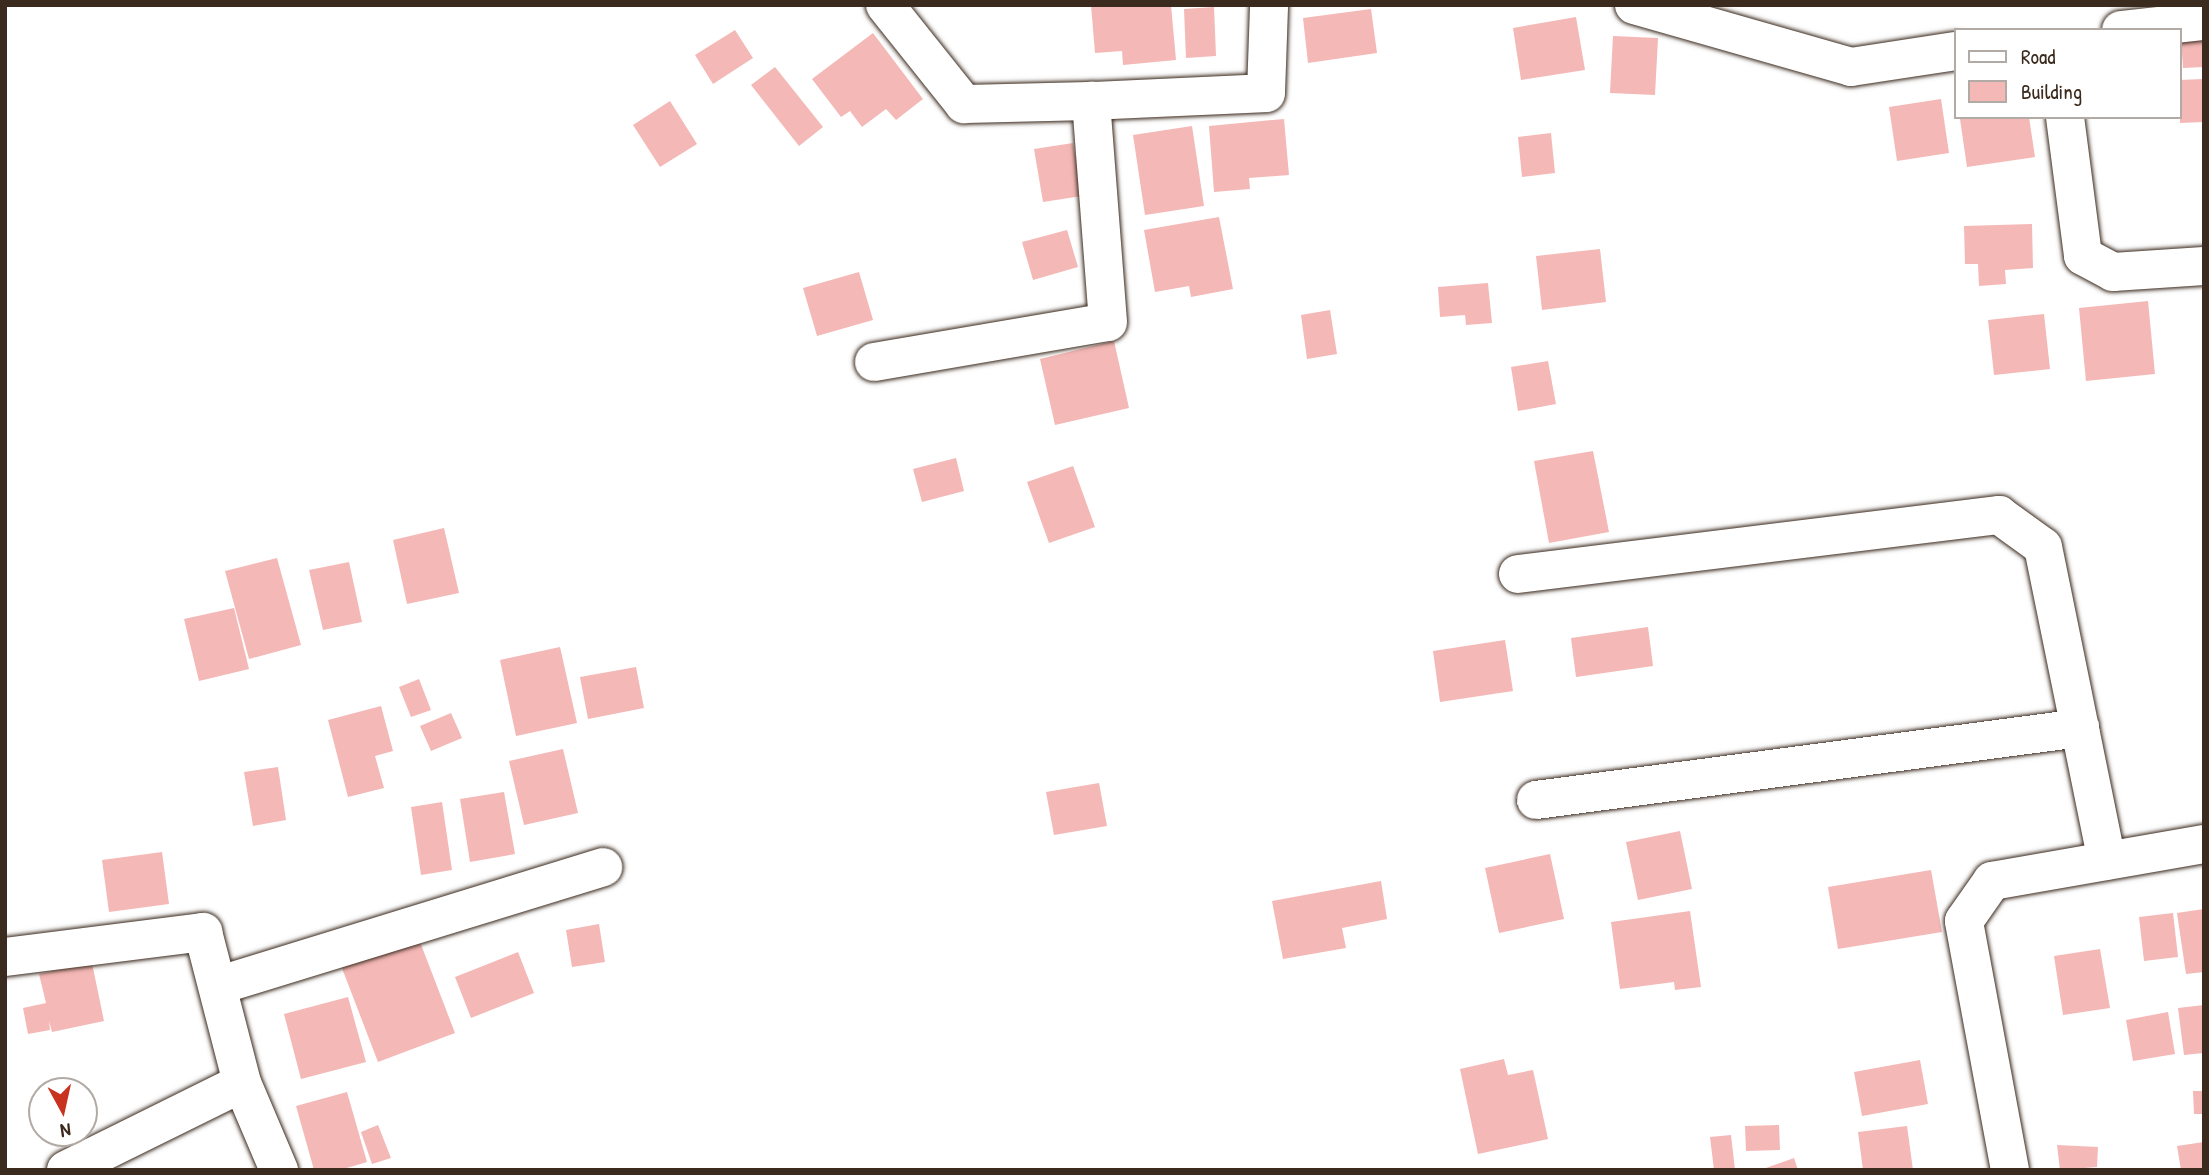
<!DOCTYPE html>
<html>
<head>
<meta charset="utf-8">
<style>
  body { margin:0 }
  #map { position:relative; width:2209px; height:1175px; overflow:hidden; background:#fff; font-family:"Patrick Hand",sans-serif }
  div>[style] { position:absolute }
  .building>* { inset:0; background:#f4b8b6 }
  .roads { filter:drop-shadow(0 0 2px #3b2a1e) drop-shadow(0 0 2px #3b2a1e) }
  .minor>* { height:38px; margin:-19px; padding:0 19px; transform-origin:19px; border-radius:19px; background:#fff }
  span { translate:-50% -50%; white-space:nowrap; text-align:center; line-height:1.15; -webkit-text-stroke:5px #fff; paint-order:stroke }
  .frame { position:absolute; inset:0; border:7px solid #3b2a1e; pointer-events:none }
  .legend { position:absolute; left:1954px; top:28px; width:228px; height:91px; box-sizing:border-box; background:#fff; border:2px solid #b1aaa5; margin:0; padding:9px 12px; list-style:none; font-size:21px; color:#3b2a1e }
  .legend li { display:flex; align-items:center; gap:14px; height:35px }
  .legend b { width:35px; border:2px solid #b1aaa5 }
  .north { position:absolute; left:28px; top:1077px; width:70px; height:70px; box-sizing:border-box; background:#fff; border:2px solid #b1aaa5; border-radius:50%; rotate:172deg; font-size:19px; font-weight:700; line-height:28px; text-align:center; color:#3b2a1e }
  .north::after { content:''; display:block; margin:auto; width:24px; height:32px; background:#c8321e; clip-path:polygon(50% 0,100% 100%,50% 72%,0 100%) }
</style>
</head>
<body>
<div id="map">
  <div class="building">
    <div style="clip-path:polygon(1091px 5px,1171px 5px,1176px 60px,1123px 65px,1122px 51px,1095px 53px)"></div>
    <div style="clip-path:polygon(1214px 7px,1216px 56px,1186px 58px,1184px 9px)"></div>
    <div style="clip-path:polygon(1371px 9px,1377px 53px,1308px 63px,1303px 18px)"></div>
    <div style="clip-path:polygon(1576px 17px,1585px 70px,1521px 80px,1513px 28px)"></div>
    <div style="clip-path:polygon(735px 30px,753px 58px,713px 84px,695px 55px)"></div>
    <div style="clip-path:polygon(873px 33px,923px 99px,896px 120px,886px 109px,862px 127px,850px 111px,841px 117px,812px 79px)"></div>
    <div style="clip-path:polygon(1613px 36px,1658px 38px,1655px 95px,1610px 93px)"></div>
    <div style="clip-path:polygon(2204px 37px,2204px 67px,2183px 68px,2181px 38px)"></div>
    <div style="clip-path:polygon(775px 67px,823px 127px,799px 146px,751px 85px)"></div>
    <div style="clip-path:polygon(2204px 79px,2204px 122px,2180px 123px,2179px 80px)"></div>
    <div style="clip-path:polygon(1941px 99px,1949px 153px,1897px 161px,1889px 107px)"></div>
    <div style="clip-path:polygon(670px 101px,697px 144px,660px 167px,633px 125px)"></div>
    <div style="clip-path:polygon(2029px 117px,2035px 157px,1967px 167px,1960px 119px)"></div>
    <div style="clip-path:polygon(1284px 119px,1289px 175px,1249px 178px,1250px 189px,1214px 192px,1209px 126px)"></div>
    <div style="clip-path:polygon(1192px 126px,1204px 206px,1145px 215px,1133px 135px)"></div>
    <div style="clip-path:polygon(1551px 133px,1555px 173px,1522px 177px,1518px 137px)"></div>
    <div style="clip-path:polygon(1073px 143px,1082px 196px,1043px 202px,1034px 149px)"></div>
    <div style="clip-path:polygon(1219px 217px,1233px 289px,1191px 297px,1189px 286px,1155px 292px,1144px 230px)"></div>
    <div style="clip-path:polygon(2032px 224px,2033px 268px,2005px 270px,2006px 284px,1979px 286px,1978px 264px,1965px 264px,1964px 226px)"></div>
    <div style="clip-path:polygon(1067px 230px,1078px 267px,1033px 280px,1022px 242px)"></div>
    <div style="clip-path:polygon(1600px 249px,1606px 302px,1542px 310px,1536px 256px)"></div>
    <div style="clip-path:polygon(859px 272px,873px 320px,817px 336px,803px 288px)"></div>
    <div style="clip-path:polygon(1488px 283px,1492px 323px,1466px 325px,1465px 315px,1440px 317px,1438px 287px)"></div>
    <div style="clip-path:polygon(2148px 301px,2155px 374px,2086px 381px,2079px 308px)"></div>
    <div style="clip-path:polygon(1330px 310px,1337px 354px,1307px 359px,1301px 315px)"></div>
    <div style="clip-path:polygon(2044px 314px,2050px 369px,1994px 375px,1988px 320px)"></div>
    <div style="clip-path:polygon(1114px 341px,1129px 408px,1055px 425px,1040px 359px)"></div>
    <div style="clip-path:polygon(1548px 361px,1556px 404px,1518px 411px,1511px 367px)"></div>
    <div style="clip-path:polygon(1593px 451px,1609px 532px,1549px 543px,1534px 461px)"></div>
    <div style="clip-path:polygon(956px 458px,964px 491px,922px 502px,913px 469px)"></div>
    <div style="clip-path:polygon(1073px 466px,1095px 527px,1049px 543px,1027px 482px)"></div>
    <div style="clip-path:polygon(444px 528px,459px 593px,407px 604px,393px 540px)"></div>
    <div style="clip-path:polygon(277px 558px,301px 645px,249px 659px,225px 571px)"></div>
    <div style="clip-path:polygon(349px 562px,362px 622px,323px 630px,309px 570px)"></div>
    <div style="clip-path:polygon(234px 608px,249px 669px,199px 681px,184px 619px)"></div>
    <div style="clip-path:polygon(1648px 627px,1653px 666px,1576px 677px,1571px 638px)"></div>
    <div style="clip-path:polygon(1505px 640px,1513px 691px,1440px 702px,1433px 651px)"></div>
    <div style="clip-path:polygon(560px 647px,577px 723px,516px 736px,500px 660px)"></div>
    <div style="clip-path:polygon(636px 667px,644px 708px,588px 719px,580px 677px)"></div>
    <div style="clip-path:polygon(419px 679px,431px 710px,411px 717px,399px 687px)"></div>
    <div style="clip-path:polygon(381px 706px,393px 751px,375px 756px,384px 788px,348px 797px,328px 720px)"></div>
    <div style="clip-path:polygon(451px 713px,462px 738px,431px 751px,420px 726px)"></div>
    <div style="clip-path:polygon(563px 749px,578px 813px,524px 825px,509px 761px)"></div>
    <div style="clip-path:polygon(278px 767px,286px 820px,253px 826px,244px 772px)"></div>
    <div style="clip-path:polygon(1099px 783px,1107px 826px,1054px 835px,1046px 792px)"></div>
    <div style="clip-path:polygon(504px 792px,515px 854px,470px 862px,460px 799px)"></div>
    <div style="clip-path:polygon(442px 802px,452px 870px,421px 875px,411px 807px)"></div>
    <div style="clip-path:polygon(1680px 831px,1692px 889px,1638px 900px,1626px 842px)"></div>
    <div style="clip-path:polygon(162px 852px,169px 904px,109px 912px,102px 860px)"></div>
    <div style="clip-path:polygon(1550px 854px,1564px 919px,1499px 933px,1485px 868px)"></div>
    <div style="clip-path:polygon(1931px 870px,1942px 932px,1838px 949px,1828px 887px)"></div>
    <div style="clip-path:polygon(1381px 881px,1387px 919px,1342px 928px,1346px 948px,1283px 959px,1272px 901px)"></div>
    <div style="clip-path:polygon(2204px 909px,2204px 972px,2186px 974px,2177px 913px)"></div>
    <div style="clip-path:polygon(1690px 911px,1701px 987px,1675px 990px,1674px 982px,1620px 989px,1611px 922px)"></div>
    <div style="clip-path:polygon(2173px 913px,2178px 957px,2144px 961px,2139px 917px)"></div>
    <div style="clip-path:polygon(599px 924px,605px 962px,572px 967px,566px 930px)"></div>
    <div style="clip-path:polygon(417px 934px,455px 1033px,378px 1062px,340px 963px)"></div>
    <div style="clip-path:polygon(2100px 949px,2110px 1008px,2063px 1015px,2054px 956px)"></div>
    <div style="clip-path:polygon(518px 952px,534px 993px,471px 1018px,455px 977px)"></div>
    <div style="clip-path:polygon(92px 963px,104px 1021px,52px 1032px,49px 1021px,50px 1030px,28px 1034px,23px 1008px,46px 1003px,39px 974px)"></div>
    <div style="clip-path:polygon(348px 997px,366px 1062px,301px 1079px,284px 1014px)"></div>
    <div style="clip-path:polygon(2204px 1005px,2204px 1053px,2184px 1055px,2178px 1008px)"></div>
    <div style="clip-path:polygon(2168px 1012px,2175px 1054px,2133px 1061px,2126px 1020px)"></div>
    <div style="clip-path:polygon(1504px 1059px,1508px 1075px,1533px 1070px,1548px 1139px,1478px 1154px,1460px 1069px)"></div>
    <div style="clip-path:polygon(1920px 1060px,1928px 1104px,1862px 1116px,1854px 1072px)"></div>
    <div style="clip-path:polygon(2193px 1091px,2204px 1091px,2204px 1114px,2194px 1114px)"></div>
    <div style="clip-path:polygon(347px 1092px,367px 1162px,340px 1170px,314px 1170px,296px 1106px)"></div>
    <div style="clip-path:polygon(378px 1125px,391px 1158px,372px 1164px,361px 1132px)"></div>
    <div style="clip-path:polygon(1779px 1125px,1780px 1150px,1746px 1151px,1745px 1126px)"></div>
    <div style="clip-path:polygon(1907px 1126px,1913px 1170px,1863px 1170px,1858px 1132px)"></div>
    <div style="clip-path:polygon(1731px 1135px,1735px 1170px,1714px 1170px,1710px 1137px)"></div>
    <div style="clip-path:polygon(2204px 1142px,2204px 1170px,2181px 1170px,2177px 1146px)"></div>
    <div style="clip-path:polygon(2057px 1145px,2098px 1147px,2097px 1167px,2060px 1170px)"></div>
    <div style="clip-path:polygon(1794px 1158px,1798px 1170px,1763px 1170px,1763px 1169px)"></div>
  </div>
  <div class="roads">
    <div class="minor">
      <div style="left:885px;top:5px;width:127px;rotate:51.4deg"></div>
      <div style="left:964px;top:104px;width:127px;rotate:-1.4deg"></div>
      <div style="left:1634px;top:5px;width:226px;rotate:15.9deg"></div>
      <div style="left:1851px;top:67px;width:105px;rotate:-8.7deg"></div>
      <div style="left:2121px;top:30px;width:83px;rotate:-6.2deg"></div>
      <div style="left:2065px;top:117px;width:140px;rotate:82.6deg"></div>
      <div style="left:2083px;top:256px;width:34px;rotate:28deg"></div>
      <div style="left:2113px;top:272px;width:91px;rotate:-3.8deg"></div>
      <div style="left:874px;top:362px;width:237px;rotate:-9.7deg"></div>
      <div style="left:1108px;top:322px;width:222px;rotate:-94.4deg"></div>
      <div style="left:1091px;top:101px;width:175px;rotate:-2.6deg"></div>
      <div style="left:1266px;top:93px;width:88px;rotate:-88deg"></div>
      <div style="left:1518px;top:574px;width:485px;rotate:-7deg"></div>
      <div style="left:1999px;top:515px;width:54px;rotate:36deg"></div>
      <div style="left:2043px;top:547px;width:320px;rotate:78.5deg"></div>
      <div style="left:1536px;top:800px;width:549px;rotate:-7.54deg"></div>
      <div style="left:5px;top:957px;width:200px;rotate:-7.2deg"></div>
      <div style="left:203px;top:932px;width:156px;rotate:75.5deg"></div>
      <div style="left:242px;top:1083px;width:95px;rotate:67deg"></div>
      <div style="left:220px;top:985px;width:401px;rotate:-17.1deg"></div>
      <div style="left:66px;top:1170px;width:196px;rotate:-26.3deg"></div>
      <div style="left:2010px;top:1170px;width:253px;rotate:-100.5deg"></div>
      <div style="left:1964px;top:921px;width:49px;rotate:-55deg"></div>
      <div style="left:1992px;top:881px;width:215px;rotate:-9.9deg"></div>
    </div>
  </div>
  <div class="frame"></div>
  <ul class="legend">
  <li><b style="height:9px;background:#fff"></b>Road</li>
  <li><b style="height:19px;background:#f4b8b6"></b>Building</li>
  </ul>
  <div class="north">N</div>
</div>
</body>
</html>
